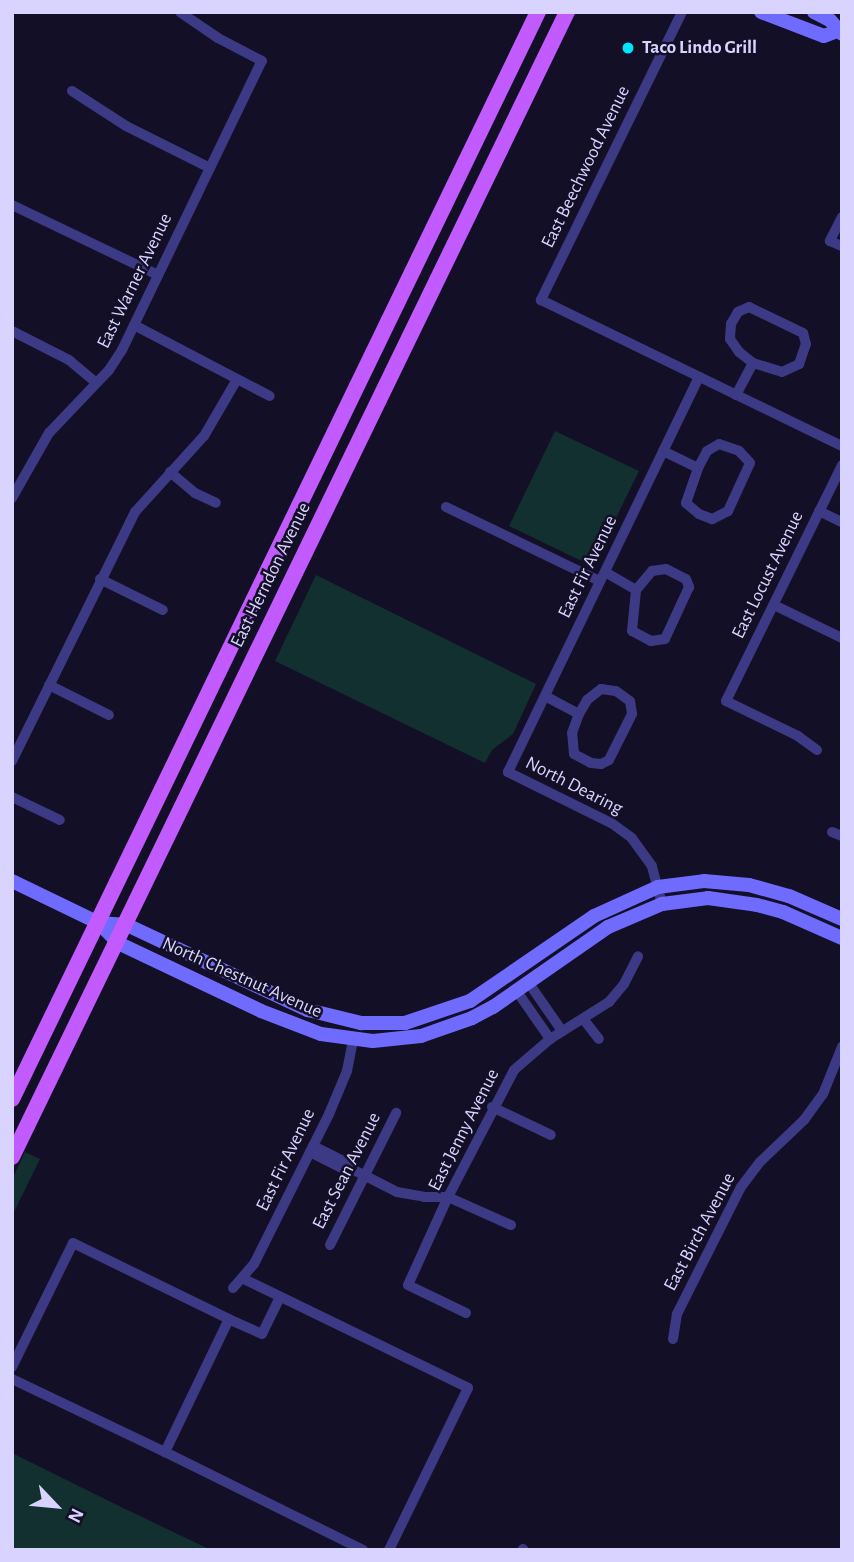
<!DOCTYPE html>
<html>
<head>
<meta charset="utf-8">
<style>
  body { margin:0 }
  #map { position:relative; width:854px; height:1562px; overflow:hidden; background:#130f26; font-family:"Alegreya Sans",sans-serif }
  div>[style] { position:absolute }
  .green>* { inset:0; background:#12302f }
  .street>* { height:10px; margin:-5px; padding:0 5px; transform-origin:5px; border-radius:5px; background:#3d3a85 }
  .secondary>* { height:14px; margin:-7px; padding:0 7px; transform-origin:7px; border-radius:7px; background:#6f6bff }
  .primary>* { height:16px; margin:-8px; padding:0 8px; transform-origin:8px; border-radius:8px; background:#c25bff }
  .dots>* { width:19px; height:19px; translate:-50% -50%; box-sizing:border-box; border:4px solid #130f26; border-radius:50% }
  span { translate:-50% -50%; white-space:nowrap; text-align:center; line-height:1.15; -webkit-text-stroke:5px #130f26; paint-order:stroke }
  .poi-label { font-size:19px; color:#d9d4ff; font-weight:700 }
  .left { translate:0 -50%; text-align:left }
  .street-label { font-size:19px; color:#d9d4ff }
  .frame { position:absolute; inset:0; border:14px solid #d9d4ff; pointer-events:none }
  .north { position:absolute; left:21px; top:1471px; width:70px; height:70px; -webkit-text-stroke:5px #130f26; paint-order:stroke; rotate:116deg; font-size:19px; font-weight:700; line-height:28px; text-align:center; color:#d9d4ff }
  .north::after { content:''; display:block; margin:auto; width:24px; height:32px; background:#d9d4ff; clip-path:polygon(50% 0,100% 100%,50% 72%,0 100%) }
</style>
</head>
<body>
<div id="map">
  <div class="green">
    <div style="clip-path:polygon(555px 431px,639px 471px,594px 563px,590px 565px,509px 526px)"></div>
    <div style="clip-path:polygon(316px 575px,536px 684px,513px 734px,492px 750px,485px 763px,275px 661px)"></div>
    <div style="clip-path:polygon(25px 1152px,40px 1159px,12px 1216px,12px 1179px)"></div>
    <div style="clip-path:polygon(12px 1453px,121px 1507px,211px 1550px,12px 1550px)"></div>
  </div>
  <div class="street">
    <div style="left:682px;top:12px;width:321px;rotate:116.1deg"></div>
    <div style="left:541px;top:300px;width:335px;rotate:25.9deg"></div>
    <div style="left:72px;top:91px;width:64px;rotate:32.9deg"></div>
    <div style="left:126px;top:126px;width:94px;rotate:26.6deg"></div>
    <div style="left:12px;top:205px;width:162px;rotate:25.6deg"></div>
    <div style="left:842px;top:217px;width:27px;rotate:117deg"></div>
    <div style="left:830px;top:241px;width:13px;rotate:23deg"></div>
    <div style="left:134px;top:325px;width:153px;rotate:27.6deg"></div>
    <div style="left:12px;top:331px;width:64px;rotate:27deg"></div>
    <div style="left:69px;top:360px;width:35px;rotate:40deg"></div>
    <div style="left:736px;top:395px;width:36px;rotate:-62deg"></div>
    <div style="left:753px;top:363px;width:30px;rotate:17deg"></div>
    <div style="left:782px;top:372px;width:19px;rotate:-25deg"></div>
    <div style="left:799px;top:364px;width:21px;rotate:-71deg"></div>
    <div style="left:806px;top:344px;width:11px;rotate:-105deg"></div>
    <div style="left:803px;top:333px;width:60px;rotate:-154.3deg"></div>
    <div style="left:749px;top:307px;width:12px;rotate:156deg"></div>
    <div style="left:738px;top:312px;width:14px;rotate:120deg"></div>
    <div style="left:731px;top:324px;width:15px;rotate:94deg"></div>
    <div style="left:730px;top:339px;width:16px;rotate:55deg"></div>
    <div style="left:739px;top:352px;width:18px;rotate:38deg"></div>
    <div style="left:663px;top:451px;width:39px;rotate:26deg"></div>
    <div style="left:698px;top:468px;width:19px;rotate:-62deg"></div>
    <div style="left:707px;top:451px;width:14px;rotate:-30deg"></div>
    <div style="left:719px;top:444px;width:21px;rotate:19deg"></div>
    <div style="left:739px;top:451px;width:16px;rotate:47deg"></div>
    <div style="left:750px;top:463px;width:53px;rotate:114.6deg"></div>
    <div style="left:728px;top:511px;width:18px;rotate:153deg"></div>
    <div style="left:712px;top:519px;width:14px;rotate:-159deg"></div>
    <div style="left:699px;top:514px;width:17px;rotate:-140deg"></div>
    <div style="left:686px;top:503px;width:37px;rotate:-71deg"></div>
    <div style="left:170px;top:472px;width:33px;rotate:40deg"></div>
    <div style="left:195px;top:493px;width:23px;rotate:25deg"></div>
    <div style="left:12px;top:498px;width:75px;rotate:-60.4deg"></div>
    <div style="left:49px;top:433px;width:87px;rotate:-46.4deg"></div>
    <div style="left:109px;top:370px;width:24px;rotate:-57deg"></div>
    <div style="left:122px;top:350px;width:321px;rotate:-64.2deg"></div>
    <div style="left:262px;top:61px;width:50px;rotate:-152.4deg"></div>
    <div style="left:218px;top:38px;width:46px;rotate:-145.6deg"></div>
    <div style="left:446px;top:507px;width:171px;rotate:25.7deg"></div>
    <div style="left:819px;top:511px;width:25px;rotate:26deg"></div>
    <div style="left:605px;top:572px;width:36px;rotate:30deg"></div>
    <div style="left:636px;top:590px;width:25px;rotate:-50deg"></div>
    <div style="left:652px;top:571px;width:14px;rotate:-8deg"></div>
    <div style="left:666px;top:569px;width:22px;rotate:27deg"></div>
    <div style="left:686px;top:579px;width:9px;rotate:69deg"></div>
    <div style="left:689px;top:587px;width:57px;rotate:114.8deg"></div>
    <div style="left:665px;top:639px;width:14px;rotate:172deg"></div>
    <div style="left:651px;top:641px;width:21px;rotate:-152deg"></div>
    <div style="left:632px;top:631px;width:41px;rotate:-84.4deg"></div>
    <div style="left:100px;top:579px;width:70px;rotate:26.2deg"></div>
    <div style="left:774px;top:605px;width:76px;rotate:25.9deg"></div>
    <div style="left:49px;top:685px;width:67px;rotate:26.6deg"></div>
    <div style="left:545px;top:696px;width:38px;rotate:28deg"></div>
    <div style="left:579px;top:714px;width:16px;rotate:-60deg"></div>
    <div style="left:587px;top:700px;width:18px;rotate:-38deg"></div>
    <div style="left:601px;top:689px;width:15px;rotate:8deg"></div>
    <div style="left:616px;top:691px;width:17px;rotate:36deg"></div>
    <div style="left:630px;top:701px;width:13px;rotate:81deg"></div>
    <div style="left:632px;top:714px;width:51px;rotate:116.6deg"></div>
    <div style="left:609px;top:760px;width:9px;rotate:153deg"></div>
    <div style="left:601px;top:764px;width:10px;rotate:-174deg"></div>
    <div style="left:591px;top:763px;width:19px;rotate:-152deg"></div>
    <div style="left:574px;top:754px;width:21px;rotate:-95deg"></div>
    <div style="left:572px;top:733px;width:20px;rotate:-70deg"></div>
    <div style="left:817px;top:750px;width:24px;rotate:-144deg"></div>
    <div style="left:798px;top:736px;width:80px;rotate:-154.1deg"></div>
    <div style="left:726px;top:701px;width:263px;rotate:-63.8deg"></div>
    <div style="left:12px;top:761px;width:278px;rotate:-63.7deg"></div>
    <div style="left:135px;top:512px;width:103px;rotate:-47.8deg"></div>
    <div style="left:204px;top:436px;width:64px;rotate:-59.8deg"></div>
    <div style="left:12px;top:797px;width:53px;rotate:25.6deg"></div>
    <div style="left:832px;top:832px;width:11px;rotate:22deg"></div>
    <div style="left:662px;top:904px;width:39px;rotate:-105deg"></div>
    <div style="left:652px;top:866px;width:34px;rotate:-126deg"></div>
    <div style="left:632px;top:838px;width:26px;rotate:-144deg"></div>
    <div style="left:611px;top:823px;width:115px;rotate:-153.7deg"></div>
    <div style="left:508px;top:772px;width:439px;rotate:-64.2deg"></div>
    <div style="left:528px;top:982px;width:60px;rotate:55.2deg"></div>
    <div style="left:516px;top:990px;width:60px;rotate:55.2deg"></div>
    <div style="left:584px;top:1020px;width:24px;rotate:52deg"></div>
    <div style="left:492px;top:1107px;width:65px;rotate:25.4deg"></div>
    <div style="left:310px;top:1152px;width:36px;rotate:27deg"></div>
    <div style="left:342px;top:1168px;width:6px;rotate:-9deg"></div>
    <div style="left:348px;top:1167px;width:6px;rotate:-121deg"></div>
    <div style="left:345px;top:1162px;width:36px;rotate:-153deg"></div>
    <div style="left:348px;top:1167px;width:55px;rotate:27deg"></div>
    <div style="left:397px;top:1192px;width:27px;rotate:10deg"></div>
    <div style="left:424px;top:1197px;width:24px"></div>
    <div style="left:448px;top:1197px;width:69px;rotate:24deg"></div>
    <div style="left:330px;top:1245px;width:148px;rotate:-63.4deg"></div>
    <div style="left:244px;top:1279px;width:249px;rotate:25.9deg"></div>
    <div style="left:468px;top:1388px;width:180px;rotate:116deg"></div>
    <div style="left:233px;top:1288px;width:32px;rotate:-49deg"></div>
    <div style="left:254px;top:1264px;width:168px;rotate:-63.4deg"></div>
    <div style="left:329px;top:1114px;width:47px;rotate:-67.3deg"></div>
    <div style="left:347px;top:1071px;width:33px;rotate:-79deg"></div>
    <div style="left:280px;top:1297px;width:41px;rotate:115.9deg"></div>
    <div style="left:262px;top:1334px;width:36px;rotate:-156deg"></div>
    <div style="left:229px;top:1319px;width:148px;rotate:115.7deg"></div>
    <div style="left:165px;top:1452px;width:221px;rotate:26.3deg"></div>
    <div style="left:466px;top:1313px;width:64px;rotate:-154.2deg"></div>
    <div style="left:408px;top:1285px;width:97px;rotate:-65.6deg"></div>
    <div style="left:448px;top:1197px;width:143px;rotate:-62.5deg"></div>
    <div style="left:514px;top:1070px;width:48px;rotate:-40.7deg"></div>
    <div style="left:550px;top:1039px;width:70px;rotate:-32.1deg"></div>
    <div style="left:609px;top:1002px;width:23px;rotate:-50deg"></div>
    <div style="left:624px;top:984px;width:31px;rotate:-63deg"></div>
    <div style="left:673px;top:1339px;width:25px;rotate:-81deg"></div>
    <div style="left:677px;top:1314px;width:142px;rotate:-63.3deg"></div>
    <div style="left:741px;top:1187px;width:31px;rotate:-53deg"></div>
    <div style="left:760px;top:1162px;width:61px;rotate:-43.7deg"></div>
    <div style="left:804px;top:1120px;width:32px;rotate:-54deg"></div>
    <div style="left:823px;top:1094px;width:51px;rotate:-68deg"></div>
    <div style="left:12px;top:1367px;width:138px;rotate:-63.8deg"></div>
    <div style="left:73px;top:1243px;width:174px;rotate:26deg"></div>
    <div style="left:12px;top:1379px;width:170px;rotate:25.5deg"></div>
    <div style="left:523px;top:1549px;width:1px;rotate:45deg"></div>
  </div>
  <div class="secondary">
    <div style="left:761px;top:12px;width:67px;rotate:20.9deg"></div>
    <div style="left:824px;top:36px;width:14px;rotate:-21deg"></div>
    <div style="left:814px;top:12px;width:18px;rotate:27deg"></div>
    <div style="left:830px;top:20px;width:18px;rotate:49deg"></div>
    <div style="left:12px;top:881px;width:97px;rotate:25.8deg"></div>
    <div style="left:99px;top:923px;width:28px;rotate:4deg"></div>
    <div style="left:127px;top:925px;width:200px;rotate:25.2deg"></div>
    <div style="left:308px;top:1010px;width:55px;rotate:13.8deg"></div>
    <div style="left:361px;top:1023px;width:44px"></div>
    <div style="left:405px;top:1023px;width:69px;rotate:-18.7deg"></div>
    <div style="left:470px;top:1001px;width:150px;rotate:-34.4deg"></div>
    <div style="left:594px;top:916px;width:70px;rotate:-24.4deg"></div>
    <div style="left:658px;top:887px;width:46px;rotate:-7.4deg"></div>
    <div style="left:704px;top:881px;width:45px;rotate:5.1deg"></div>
    <div style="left:749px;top:885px;width:41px;rotate:15.4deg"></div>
    <div style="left:789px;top:896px;width:58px;rotate:23.5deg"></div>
    <div style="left:99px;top:923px;width:28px;rotate:46deg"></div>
    <div style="left:118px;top:943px;width:158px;rotate:25.4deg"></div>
    <div style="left:261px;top:1011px;width:64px;rotate:21deg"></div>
    <div style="left:321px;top:1034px;width:52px;rotate:7.7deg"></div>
    <div style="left:373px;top:1041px;width:48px;rotate:-5.9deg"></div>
    <div style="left:421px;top:1036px;width:54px;rotate:-19.4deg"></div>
    <div style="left:472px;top:1018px;width:24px;rotate:-28deg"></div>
    <div style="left:493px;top:1007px;width:140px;rotate:-34.8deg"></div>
    <div style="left:608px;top:927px;width:59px;rotate:-23.1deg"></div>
    <div style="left:662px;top:904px;width:46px;rotate:-7.4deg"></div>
    <div style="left:708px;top:898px;width:49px;rotate:8.1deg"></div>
    <div style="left:757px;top:905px;width:27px;rotate:15deg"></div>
    <div style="left:783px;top:912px;width:64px;rotate:23.8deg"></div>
  </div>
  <div class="primary">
    <div style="left:12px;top:1099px;width:1208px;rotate:-64.18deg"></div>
    <div style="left:12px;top:1157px;width:1272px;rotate:-64.14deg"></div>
  </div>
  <div class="dots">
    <div style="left:628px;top:48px;background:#00e5ff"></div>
  </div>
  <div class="poi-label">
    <span class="left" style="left:642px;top:48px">Taco Lindo Grill</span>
  </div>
  <div class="street-label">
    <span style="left:586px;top:167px;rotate:-64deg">East Beechwood Avenue</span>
    <span style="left:135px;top:281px;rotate:-64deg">East Warner Avenue</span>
    <span style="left:588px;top:567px;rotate:-64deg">East Fir Avenue</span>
    <span style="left:271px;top:575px;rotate:-64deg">East Herndon Avenue</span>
    <span style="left:768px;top:575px;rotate:-64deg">East Locust Avenue</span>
    <span style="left:574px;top:786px;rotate:27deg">North Dearing</span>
    <span style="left:242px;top:978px;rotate:24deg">North Chestnut Avenue</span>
    <span style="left:464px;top:1130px;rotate:-63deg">East Jenny Avenue</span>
    <span style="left:286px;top:1160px;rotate:-64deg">East Fir Avenue</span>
    <span style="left:347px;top:1171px;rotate:-63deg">East Sean Avenue</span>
    <span style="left:700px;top:1232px;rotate:-62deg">East Birch Avenue</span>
  </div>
  <div class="frame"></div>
  <div class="north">N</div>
</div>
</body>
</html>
